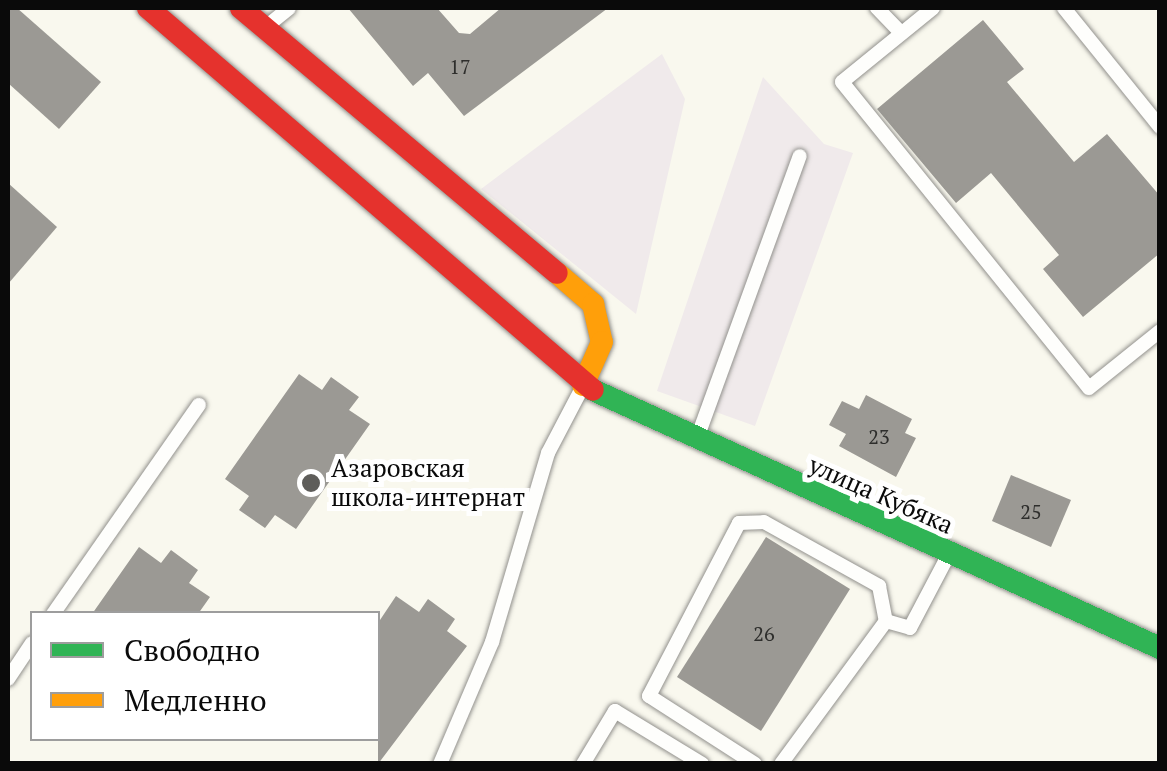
<!DOCTYPE html>
<html>
<head>
<meta charset="utf-8">
<style>
  body { margin:0 }
  #map { position:relative; width:1167px; height:771px; overflow:hidden; background:#f9f8ee; font-family:"PT Serif",serif }
  div>[style] { position:absolute }
  .industrial>* { inset:0; background:#f0eaeb }
  .building>* { inset:0; background:#9b9994 }
  .roads { filter:drop-shadow(0 0 2px #92918d) drop-shadow(0 0 2px #92918d) }
  .lane>* { height:14px; margin:-7px; padding:0 7px; transform-origin:7px; border-radius:7px; background:#fefefc }
  .fast>* { height:22px; margin:-11px; padding:0 11px; transform-origin:11px; border-radius:11px; background:#30b455 }
  .slow>* { height:22px; margin:-11px; padding:0 11px; transform-origin:11px; border-radius:11px; background:#ff9f0a }
  .jam>* { height:22px; margin:-11px; padding:0 11px; transform-origin:11px; border-radius:11px; background:#e5322d }
  .dots>* { width:28px; height:28px; translate:-50% -50%; box-sizing:border-box; border:5px solid #fff; border-radius:50% }
  span { translate:-50% -50%; white-space:nowrap; text-align:center; line-height:1.15; -webkit-text-stroke:10px #fff; paint-order:stroke }
  .number-label { font-size:20px; color:#2e2e2c }
  .number-label span { -webkit-text-stroke-width:0 }
  .poi-label { font-size:25px; color:#0a0a0a }
  .left { translate:0 -50%; text-align:left }
  .street-label { font-size:25px; color:#0a0a0a }
  .frame { position:absolute; inset:0; border:10px solid #0a0a0a; pointer-events:none }
  .legend { position:absolute; left:30px; top:611px; width:350px; height:130px; box-sizing:border-box; background:#fff; border:2px solid #9d9d9d; margin:0; padding:12px 18px; list-style:none; font-size:30px; color:#0a0a0a }
  .legend li { display:flex; align-items:center; gap:20px; height:50px }
  .legend b { width:50px; border:2px solid #9d9d9d }
</style>
</head>
<body>
<div id="map">
  <div class="industrial">
    <div style="clip-path:polygon(662px 54px,685px 99px,636px 314px,481px 189px)"></div>
    <div style="clip-path:polygon(763px 77px,824px 144px,853px 153px,755px 426px,657px 391px)"></div>
  </div>
  <div class="building">
    <div style="clip-path:polygon(8px 8px,17px 8px,101px 82px,59px 129px,8px 83px)"></div>
    <div style="clip-path:polygon(348px 8px,437px 8px,459px 33px,470px 34px,501px 8px,608px 8px,464px 116px,428px 73px,413px 86px)"></div>
    <div style="clip-path:polygon(983px 20px,1024px 69px,1007px 82px,1074px 162px,1107px 134px,1160px 196px,1160px 253px,1083px 317px,1043px 269px,1059px 255px,991px 173px,956px 203px,877px 109px)"></div>
    <div style="clip-path:polygon(8px 183px,57px 227px,8px 284px)"></div>
    <div style="clip-path:polygon(299px 374px,322px 390px,331px 377px,359px 397px,349px 410px,370px 424px,296px 529px,275px 515px,265px 528px,239px 510px,249px 496px,225px 479px)"></div>
    <div style="clip-path:polygon(866px 395px,912px 419px,905px 433px,916px 438px,896px 477px,839px 446px,846px 434px,829px 425px,842px 401px,859px 409px)"></div>
    <div style="clip-path:polygon(1011px 475px,1071px 500px,1051px 547px,992px 521px)"></div>
    <div style="clip-path:polygon(766px 537px,850px 589px,761px 731px,677px 677px)"></div>
    <div style="clip-path:polygon(139px 547px,161px 563px,171px 550px,198px 570px,189px 583px,210px 597px,198px 614px,92px 614px)"></div>
    <div style="clip-path:polygon(396px 596px,419px 612px,428px 599px,455px 619px,447px 631px,467px 646px,378px 764px,378px 623px)"></div>
  </div>
  <div class="roads">
    <div class="lane">
      <div style="left:877px;top:8px;width:35px;rotate:46deg"></div>
      <div style="left:933px;top:8px;width:117px;rotate:140.9deg"></div>
      <div style="left:842px;top:82px;width:393px;rotate:51.1deg"></div>
      <div style="left:1089px;top:388px;width:91px;rotate:-38.8deg"></div>
      <div style="left:1064px;top:8px;width:153px;rotate:51.1deg"></div>
      <div style="left:267px;top:26px;width:28px;rotate:-39deg"></div>
      <div style="left:696px;top:441px;width:303px;rotate:-70deg"></div>
      <div style="left:53px;top:614px;width:255px;rotate:-55.1deg"></div>
      <div style="left:886px;top:621px;width:25px;rotate:16deg"></div>
      <div style="left:910px;top:628px;width:81px;rotate:-62.2deg"></div>
      <div style="left:8px;top:679px;width:43px;rotate:-56.3deg"></div>
      <div style="left:440px;top:764px;width:133px;rotate:-66.9deg"></div>
      <div style="left:492px;top:642px;width:197px;rotate:-73.5deg"></div>
      <div style="left:548px;top:453px;width:76px;rotate:-62.4deg"></div>
      <div style="left:583px;top:764px;width:62px;rotate:-58.9deg"></div>
      <div style="left:615px;top:711px;width:102px;rotate:31.3deg"></div>
      <div style="left:755px;top:764px;width:126px;rotate:-147.3deg"></div>
      <div style="left:649px;top:696px;width:195px;rotate:-62.5deg"></div>
      <div style="left:739px;top:523px;width:25px;rotate:-2deg"></div>
      <div style="left:764px;top:522px;width:132px;rotate:29.1deg"></div>
      <div style="left:879px;top:586px;width:36px;rotate:79deg"></div>
      <div style="left:886px;top:621px;width:177px;rotate:126.3deg"></div>
    </div>
    <div class="fast">
      <div style="left:593px;top:390px;width:623px;rotate:24.47deg"></div>
    </div>
    <div class="slow">
      <div style="left:557px;top:273px;width:48px;rotate:40.7deg"></div>
      <div style="left:593px;top:304px;width:39px;rotate:77deg"></div>
      <div style="left:602px;top:342px;width:47px;rotate:113.8deg"></div>
    </div>
    <div class="jam">
      <div style="left:148px;top:8px;width:586px;rotate:40.64deg"></div>
      <div style="left:241px;top:8px;width:412px;rotate:40deg"></div>
    </div>
  </div>
  <div class="dots">
    <div style="left:311px;top:483px;background:#5e5d5a"></div>
  </div>
  <div class="number-label">
    <span style="left:460px;top:66px">17</span>
    <span style="left:879px;top:436px">23</span>
    <span style="left:1031px;top:511px">25</span>
    <span style="left:764px;top:633px">26</span>
  </div>
  <div class="poi-label">
    <span class="left" style="left:331px;top:483px">Азаровская<br>школа-интернат</span>
  </div>
  <div class="street-label">
    <span style="left:881px;top:495px;rotate:24deg">улица Кубяка</span>
  </div>
  <div class="frame"></div>
  <ul class="legend">
  <li><b style="height:12px;background:#30b455"></b>Свободно</li>
  <li><b style="height:12px;background:#ff9f0a"></b>Медленно</li>
  </ul>
</div>
</body>
</html>
